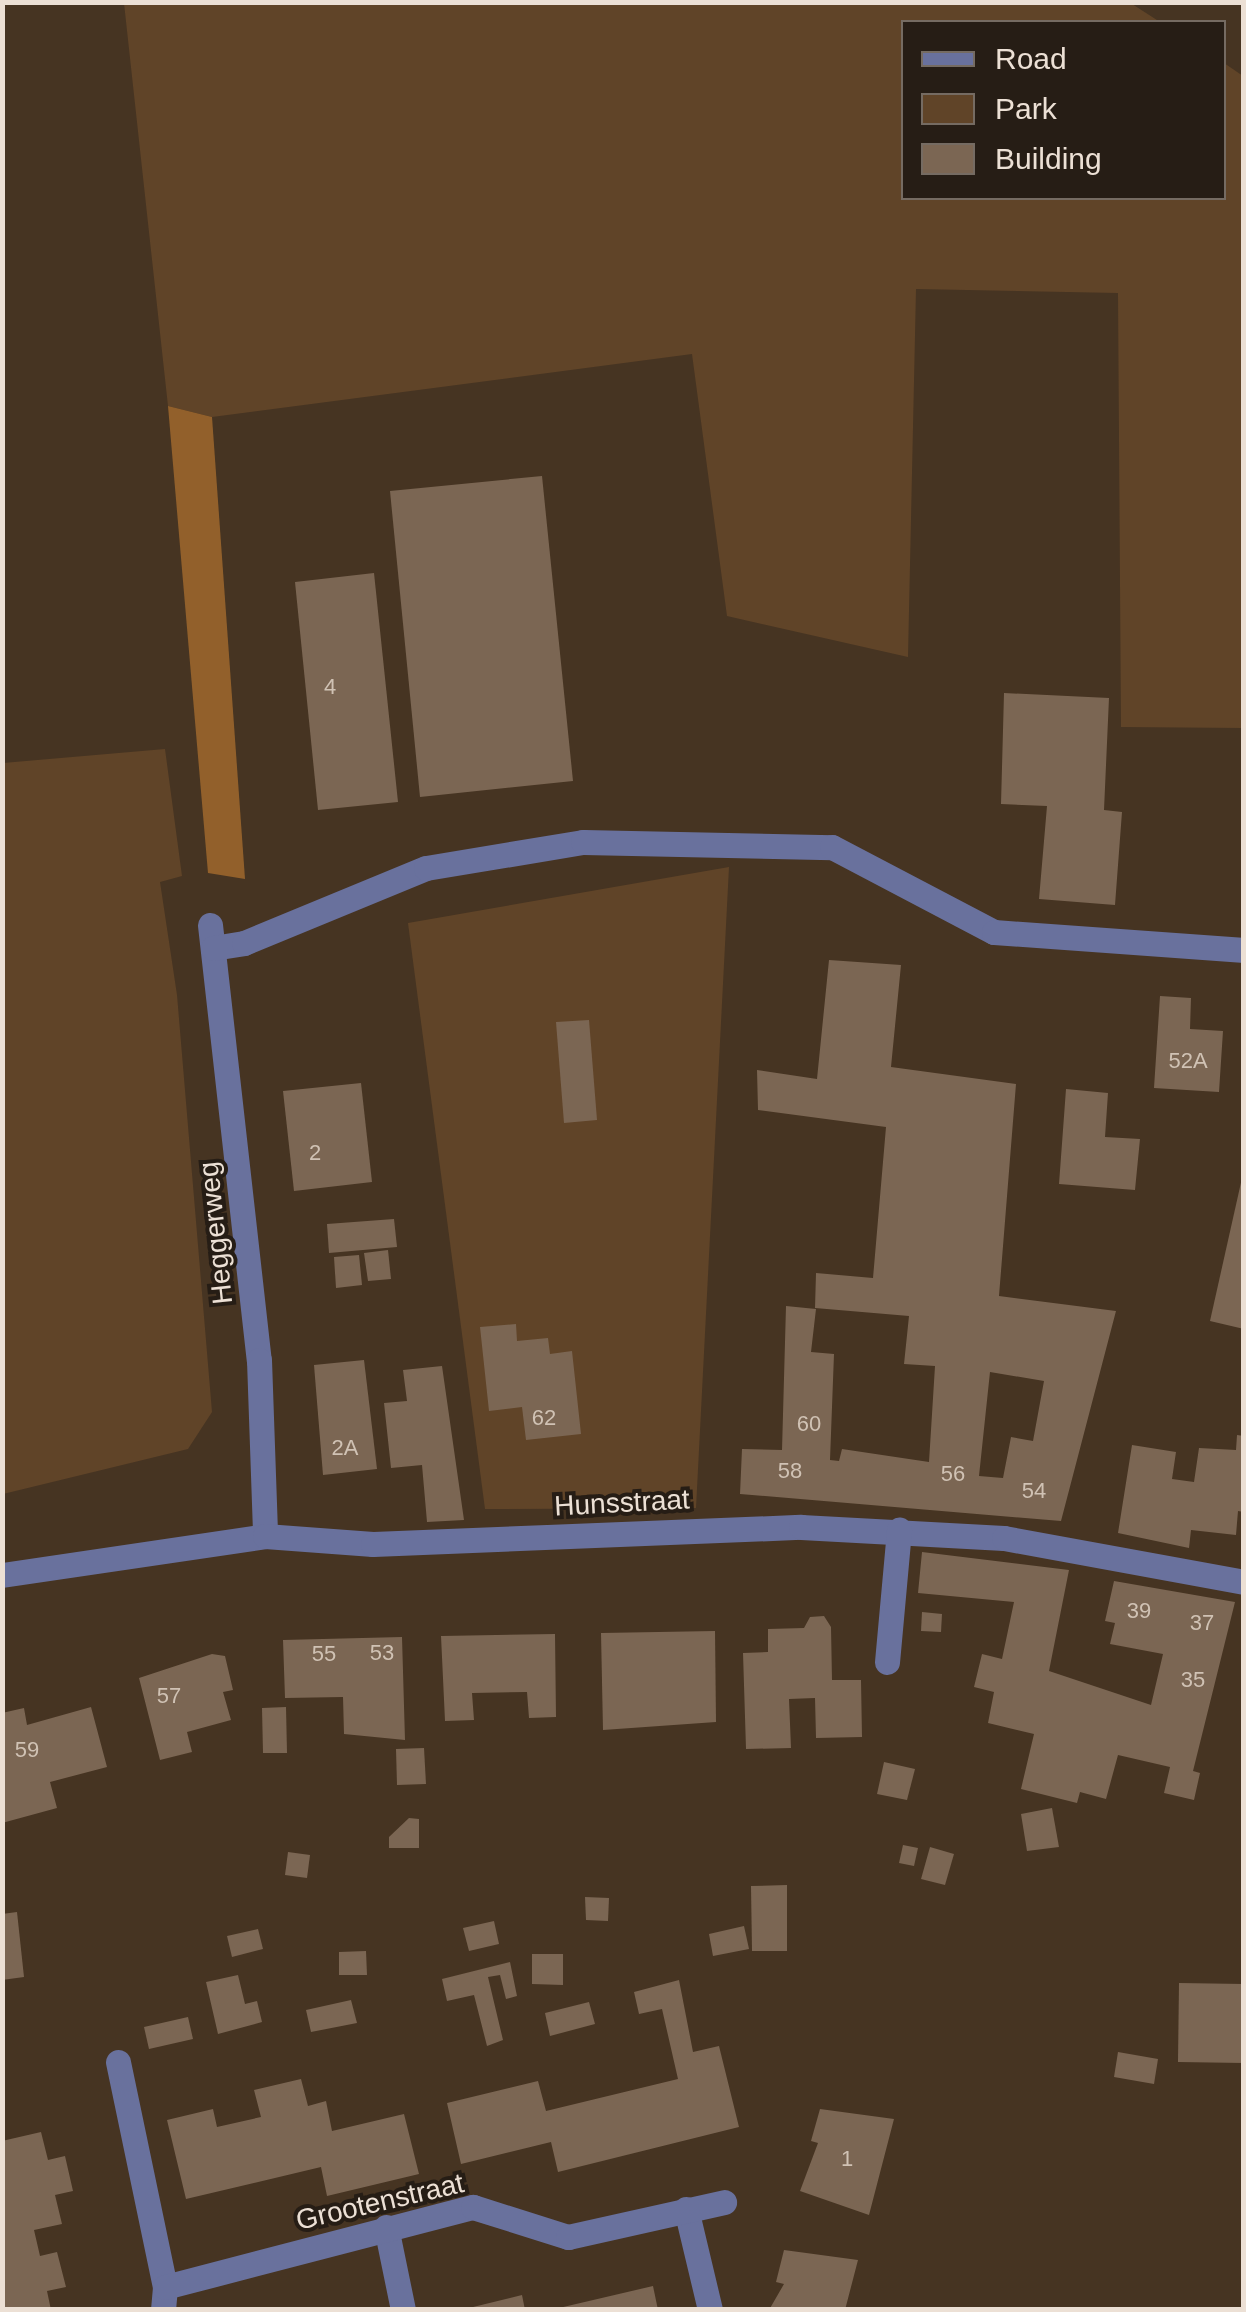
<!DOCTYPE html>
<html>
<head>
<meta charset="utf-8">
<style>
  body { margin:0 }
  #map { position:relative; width:1246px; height:2312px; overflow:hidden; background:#463422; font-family:Helvetica,sans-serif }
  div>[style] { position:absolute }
  .green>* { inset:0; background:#604428 }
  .forest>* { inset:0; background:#92602b }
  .building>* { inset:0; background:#7b6653 }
  .minor>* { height:25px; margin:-12.5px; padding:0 12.5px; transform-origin:12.5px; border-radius:12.5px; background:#69719d }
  span { translate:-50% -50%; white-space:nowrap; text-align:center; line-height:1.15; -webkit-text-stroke:8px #261d15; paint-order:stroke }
  .number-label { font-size:22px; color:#d0c2b4 }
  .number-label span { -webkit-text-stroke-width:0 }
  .street-label { font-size:28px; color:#ece0d5 }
  .frame { position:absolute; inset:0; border:5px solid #ece0d5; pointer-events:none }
  .legend { position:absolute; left:901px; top:20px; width:325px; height:180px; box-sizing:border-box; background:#261d15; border:2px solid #756b62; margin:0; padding:12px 18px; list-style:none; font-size:30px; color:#ece0d5 }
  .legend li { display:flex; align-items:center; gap:20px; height:50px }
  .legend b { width:50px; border:2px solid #756b62 }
</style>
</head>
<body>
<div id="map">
  <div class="green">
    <div style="clip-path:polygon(1129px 2px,1160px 22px,904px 22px,904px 198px,1224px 198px,1224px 63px,1243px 76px,1243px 728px,1121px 727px,1118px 293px,916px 289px,908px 657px,727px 616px,692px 354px,212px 417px,168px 406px,124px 3px)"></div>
    <div style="clip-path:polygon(165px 749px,182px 876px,160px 882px,177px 995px,212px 1412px,188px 1449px,3px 1494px,3px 763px)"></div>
    <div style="clip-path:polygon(729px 867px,696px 1508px,485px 1509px,408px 923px)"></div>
  </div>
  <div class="forest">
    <div style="clip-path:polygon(168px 406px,212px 417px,245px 879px,208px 873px)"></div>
  </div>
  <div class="building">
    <div style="clip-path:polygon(542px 476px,573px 781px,420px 797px,390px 491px)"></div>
    <div style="clip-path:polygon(374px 573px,398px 802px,318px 810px,295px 582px)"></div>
    <div style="clip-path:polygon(1004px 693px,1109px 698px,1104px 810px,1122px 812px,1115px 905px,1039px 899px,1047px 806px,1001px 804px)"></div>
    <div style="clip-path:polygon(evenodd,829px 960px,901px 965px,891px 1067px,1016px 1084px,999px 1296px,1116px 1311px,1061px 1521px,740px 1494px,742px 1449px,782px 1450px,786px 1306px,816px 1309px,811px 1352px,834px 1354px,830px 1460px,839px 1461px,842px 1449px,929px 1462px,935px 1366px,904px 1364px,909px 1316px,815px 1308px,816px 1273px,873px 1278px,886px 1127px,758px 1110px,757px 1070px,817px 1079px,829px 960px,990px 1372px,1044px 1381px,1033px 1441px,1011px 1437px,1003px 1478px,979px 1476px,990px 1372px)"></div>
    <div style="clip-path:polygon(1160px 996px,1191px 998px,1190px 1029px,1223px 1031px,1219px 1092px,1154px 1088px)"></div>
    <div style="clip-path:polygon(589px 1020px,597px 1120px,564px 1123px,556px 1022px)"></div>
    <div style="clip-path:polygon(361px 1083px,372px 1182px,294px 1191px,283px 1091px)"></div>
    <div style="clip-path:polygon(1066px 1089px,1108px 1093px,1105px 1137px,1140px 1139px,1135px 1190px,1059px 1184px)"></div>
    <div style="clip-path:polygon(1242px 1178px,1244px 1178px,1244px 1329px,1210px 1321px)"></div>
    <div style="clip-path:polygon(394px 1219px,397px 1247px,329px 1253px,327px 1224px)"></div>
    <div style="clip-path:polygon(388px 1250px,391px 1279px,368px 1281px,364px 1253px)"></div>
    <div style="clip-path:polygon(359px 1255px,362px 1285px,336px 1288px,334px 1257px)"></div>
    <div style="clip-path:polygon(516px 1324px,517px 1341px,548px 1338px,550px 1354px,572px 1351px,581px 1434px,526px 1440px,522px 1407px,489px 1411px,480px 1327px)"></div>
    <div style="clip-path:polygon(364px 1360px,377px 1469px,323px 1475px,314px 1365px)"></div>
    <div style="clip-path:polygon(442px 1366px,464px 1520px,427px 1522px,422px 1465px,391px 1468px,384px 1403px,407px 1401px,403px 1370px)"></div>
    <div style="clip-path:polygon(1237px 1435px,1244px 1436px,1244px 1512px,1238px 1511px,1236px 1535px,1191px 1530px,1189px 1548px,1118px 1533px,1132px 1445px,1176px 1452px,1172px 1479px,1194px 1482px,1199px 1448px,1236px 1450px)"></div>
    <div style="clip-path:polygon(922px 1552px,1069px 1570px,1049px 1671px,1151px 1705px,1163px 1654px,1110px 1644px,1115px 1623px,1105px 1621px,1114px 1581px,1235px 1602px,1193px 1771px,1200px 1773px,1194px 1800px,1164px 1793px,1170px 1767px,1118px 1755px,1106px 1799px,1080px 1792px,1077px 1803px,1021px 1789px,1034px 1734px,988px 1723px,994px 1692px,974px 1687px,982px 1654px,1002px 1659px,1014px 1602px,918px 1593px)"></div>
    <div style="clip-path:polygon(922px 1612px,942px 1614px,941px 1632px,921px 1631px)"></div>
    <div style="clip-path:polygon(824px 1616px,831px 1627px,832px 1680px,861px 1680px,862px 1737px,816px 1738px,815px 1698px,789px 1699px,791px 1748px,746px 1749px,743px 1653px,768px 1652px,768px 1629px,804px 1628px,810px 1617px)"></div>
    <div style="clip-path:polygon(715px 1631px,716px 1722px,603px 1730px,601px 1633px)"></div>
    <div style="clip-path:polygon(555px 1634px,556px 1717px,529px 1718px,527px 1692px,472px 1693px,474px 1720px,445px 1721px,441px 1636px)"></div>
    <div style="clip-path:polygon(402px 1637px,405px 1740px,344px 1734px,343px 1697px,285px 1698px,283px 1640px)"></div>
    <div style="clip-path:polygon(212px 1654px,225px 1656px,233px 1690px,223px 1692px,231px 1720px,187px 1732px,192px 1752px,160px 1760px,139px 1678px)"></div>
    <div style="clip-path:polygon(91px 1707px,107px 1767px,50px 1782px,57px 1808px,2px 1823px,2px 1713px,24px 1708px,27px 1725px)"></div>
    <div style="clip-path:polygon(286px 1707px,287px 1753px,263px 1753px,262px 1708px)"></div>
    <div style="clip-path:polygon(424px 1748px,426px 1784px,397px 1785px,396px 1749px)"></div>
    <div style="clip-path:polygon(884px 1762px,915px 1769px,907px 1800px,877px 1794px)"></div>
    <div style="clip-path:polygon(1052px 1808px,1059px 1847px,1027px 1851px,1021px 1814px)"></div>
    <div style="clip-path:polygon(409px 1818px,419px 1819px,419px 1848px,389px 1848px,389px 1837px)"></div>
    <div style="clip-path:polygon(903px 1845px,918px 1848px,914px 1866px,899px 1863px)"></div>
    <div style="clip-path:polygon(930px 1847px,954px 1854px,945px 1885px,921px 1879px)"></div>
    <div style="clip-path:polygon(288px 1852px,310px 1855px,307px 1878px,285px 1875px)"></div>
    <div style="clip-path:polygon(787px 1885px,787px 1951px,752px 1951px,751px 1886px)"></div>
    <div style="clip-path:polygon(585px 1897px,609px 1898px,608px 1921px,586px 1920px)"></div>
    <div style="clip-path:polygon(17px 1912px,24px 1977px,2px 1980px,2px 1914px)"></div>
    <div style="clip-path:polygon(494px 1921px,499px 1944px,469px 1951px,463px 1928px)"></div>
    <div style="clip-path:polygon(744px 1926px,749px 1949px,713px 1956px,709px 1934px)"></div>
    <div style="clip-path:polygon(258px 1929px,263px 1949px,232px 1957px,227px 1936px)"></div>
    <div style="clip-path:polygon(366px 1951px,367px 1975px,339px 1975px,339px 1952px)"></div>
    <div style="clip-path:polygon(532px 1954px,563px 1954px,563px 1985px,532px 1984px)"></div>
    <div style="clip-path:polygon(510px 1962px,517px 1996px,506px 1999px,500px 1975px,488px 1977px,503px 2040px,487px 2046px,474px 1995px,447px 2001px,442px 1979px)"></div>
    <div style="clip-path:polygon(238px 1975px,245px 2004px,257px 2001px,262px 2022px,218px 2034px,206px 1982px)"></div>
    <div style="clip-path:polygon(679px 1980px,693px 2052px,719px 2046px,739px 2127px,558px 2172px,551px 2142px,461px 2164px,447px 2103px,538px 2081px,546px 2111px,678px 2079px,662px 2009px,639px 2014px,634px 1992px)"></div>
    <div style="clip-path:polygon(1179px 1983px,1244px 1984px,1244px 2063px,1178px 2062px)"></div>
    <div style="clip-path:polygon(351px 2000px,357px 2023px,311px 2032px,306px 2010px)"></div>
    <div style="clip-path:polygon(589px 2002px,595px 2024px,550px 2036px,545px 2013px)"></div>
    <div style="clip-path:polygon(188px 2017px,193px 2039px,149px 2049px,144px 2027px)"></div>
    <div style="clip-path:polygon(1118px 2052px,1158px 2059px,1154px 2084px,1114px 2077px)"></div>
    <div style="clip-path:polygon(301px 2079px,308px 2106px,326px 2101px,332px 2131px,404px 2114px,419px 2174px,327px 2196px,321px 2167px,186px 2199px,167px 2120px,213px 2109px,217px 2127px,261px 2117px,254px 2090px)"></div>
    <div style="clip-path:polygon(820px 2109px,894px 2119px,869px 2215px,800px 2191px,818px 2143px,811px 2141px)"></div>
    <div style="clip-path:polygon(41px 2132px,48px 2160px,65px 2156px,73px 2191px,55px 2195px,62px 2224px,34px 2230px,40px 2256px,57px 2252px,66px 2287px,47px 2291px,51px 2310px,2px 2310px,2px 2141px)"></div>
    <div style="clip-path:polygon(784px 2250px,858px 2260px,845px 2310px,769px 2310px,784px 2284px,776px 2282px)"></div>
    <div style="clip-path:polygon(653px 2286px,658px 2310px,559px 2310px,559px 2308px)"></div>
    <div style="clip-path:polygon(522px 2295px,525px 2310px,469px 2310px,469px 2308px)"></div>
  </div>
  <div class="minor">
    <div style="left:210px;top:925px;width:438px;rotate:83.6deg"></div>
    <div style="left:259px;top:1360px;width:176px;rotate:88deg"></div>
    <div style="left:213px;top:948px;width:31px;rotate:-9deg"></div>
    <div style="left:244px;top:943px;width:197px;rotate:-22.4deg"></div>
    <div style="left:426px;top:868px;width:159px;rotate:-9.4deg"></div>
    <div style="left:583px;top:842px;width:249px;rotate:1.2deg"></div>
    <div style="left:832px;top:847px;width:183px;rotate:27.7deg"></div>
    <div style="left:994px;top:932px;width:251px;rotate:4.1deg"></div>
    <div style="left:2px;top:1575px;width:266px;rotate:-8.4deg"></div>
    <div style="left:265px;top:1536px;width:108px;rotate:4.2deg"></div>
    <div style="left:373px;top:1544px;width:428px;rotate:-2.3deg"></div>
    <div style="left:801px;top:1527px;width:203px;rotate:3.1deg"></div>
    <div style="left:1004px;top:1538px;width:244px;rotate:10.4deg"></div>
    <div style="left:887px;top:1662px;width:133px;rotate:-84.8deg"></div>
    <div style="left:118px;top:2062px;width:230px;rotate:78.2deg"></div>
    <div style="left:165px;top:2287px;width:23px;rotate:95deg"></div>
    <div style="left:686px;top:2209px;width:104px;rotate:76.6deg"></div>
    <div style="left:386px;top:2227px;width:85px;rotate:78.4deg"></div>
    <div style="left:165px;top:2287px;width:318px;rotate:-14.6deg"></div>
    <div style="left:473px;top:2207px;width:100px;rotate:17.5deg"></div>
    <div style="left:568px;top:2237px;width:160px;rotate:-12.6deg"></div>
  </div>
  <div class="number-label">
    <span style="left:330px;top:687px">4</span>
    <span style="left:1188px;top:1061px">52A</span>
    <span style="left:315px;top:1153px">2</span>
    <span style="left:544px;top:1418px">62</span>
    <span style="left:809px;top:1424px">60</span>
    <span style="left:345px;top:1448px">2A</span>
    <span style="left:790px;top:1471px">58</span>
    <span style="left:953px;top:1474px">56</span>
    <span style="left:1034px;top:1491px">54</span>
    <span style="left:1139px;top:1611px">39</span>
    <span style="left:1202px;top:1623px">37</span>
    <span style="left:382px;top:1653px">53</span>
    <span style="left:324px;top:1654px">55</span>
    <span style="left:1193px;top:1680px">35</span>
    <span style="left:169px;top:1696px">57</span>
    <span style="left:27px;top:1750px">59</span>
    <span style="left:847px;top:2159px">1</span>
  </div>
  <div class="street-label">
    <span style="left:216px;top:1233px;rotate:-96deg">Heggerweg</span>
    <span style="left:622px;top:1503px;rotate:-3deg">Hunsstraat</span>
    <span style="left:380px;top:2202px;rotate:-13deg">Grootenstraat</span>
  </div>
  <div class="frame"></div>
  <ul class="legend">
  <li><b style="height:12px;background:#69719d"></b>Road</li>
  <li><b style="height:28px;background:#604428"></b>Park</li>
  <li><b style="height:28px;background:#7b6653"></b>Building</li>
  </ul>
</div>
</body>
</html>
